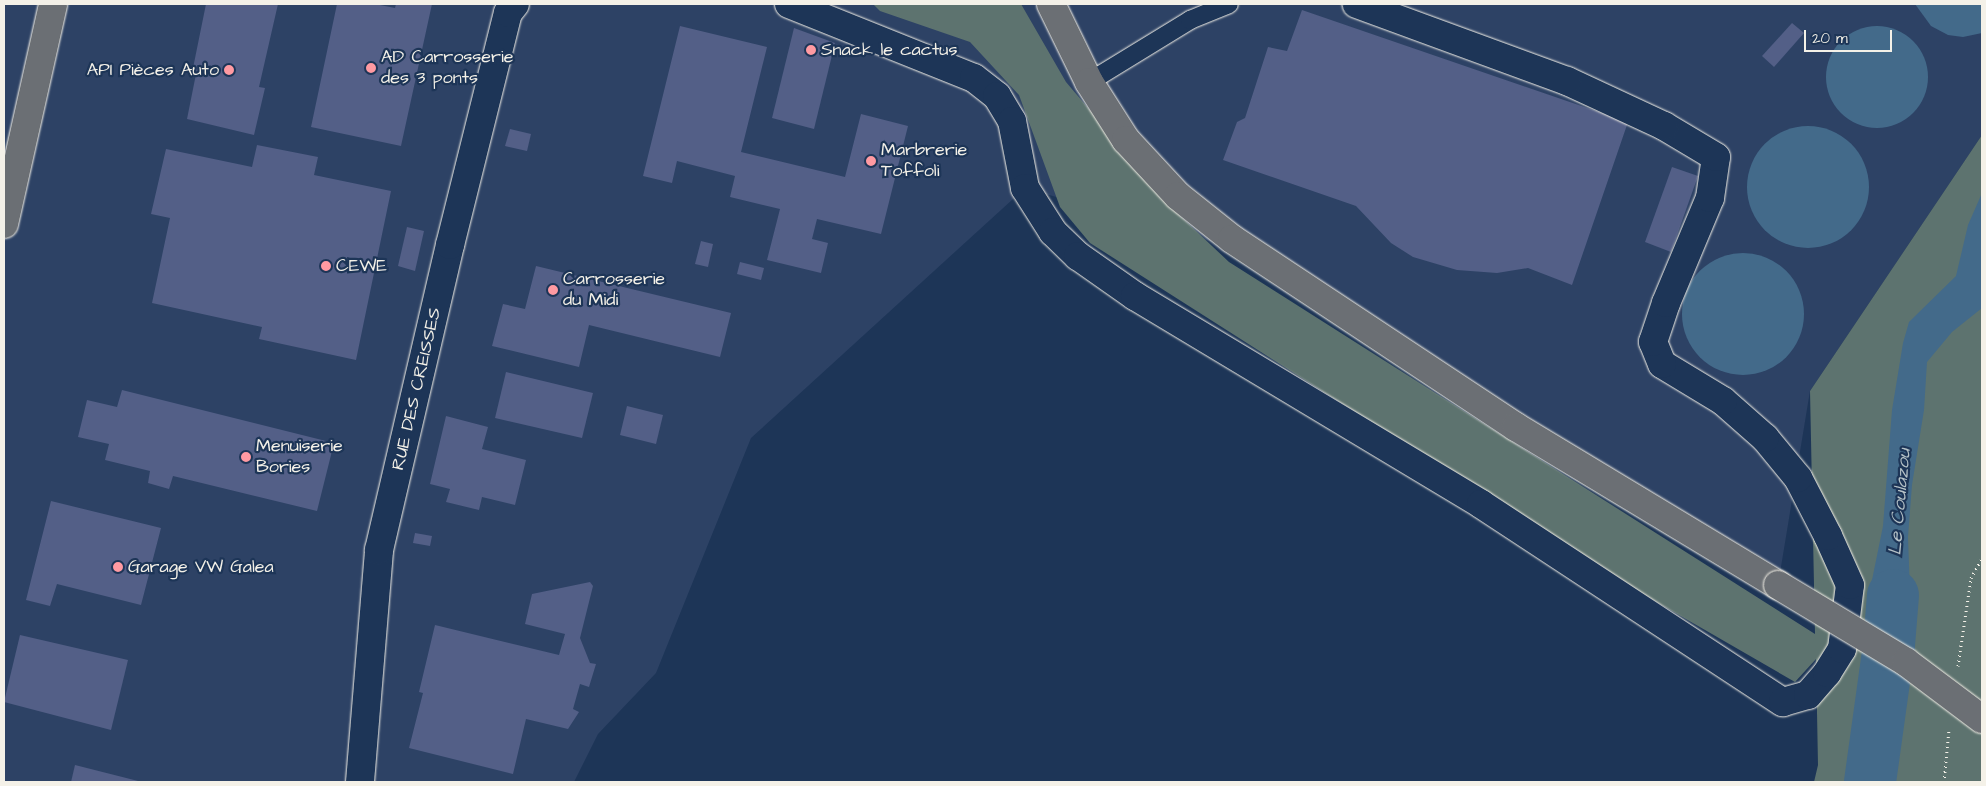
<!DOCTYPE html>
<html>
<head>
<meta charset="utf-8">
<style>
  body { margin:0 }
  #map { position:relative; width:1986px; height:786px; overflow:hidden; background:#1d3557; font-family:"Architects Daughter",sans-serif }
  div>[style] { position:absolute }
  .built>* { inset:0; background:#2d4265 }
  .green>* { inset:0; background:#5d736f }
  .water>* { inset:0; background:#436a8a }
  .round { border-radius:50% }
  .river>* { height:52px; margin:-26px; padding:0 26px; transform-origin:26px; border-radius:26px; background:#436a8a }
  .building>* { inset:0; background:#535f87 }
  .path>* { height:3px; margin-top:-1.5px; transform-origin:0; background:repeating-linear-gradient(90deg,#f4f1e8 0 1px,transparent 0 5px) }
  .roads { filter:drop-shadow(0 0 1px #f4f1e8) drop-shadow(0 0 1px #f4f1e8) }
  .lane>* { height:18px; margin:-9px; padding:0 9px; transform-origin:9px; border-radius:9px; background:#1d3557 }
  .street>* { height:28px; margin:-14px; padding:0 14px; transform-origin:14px; border-radius:14px; background:#1d3557 }
  .primary>* { height:28px; margin:-14px; padding:0 14px; transform-origin:14px; border-radius:14px; background:#6b6f74 }
  .bridges { filter:drop-shadow(0 0 1px #f4f1e8) drop-shadow(0 0 1px #f4f1e8) }
  .primary-bridge>* { height:28px; margin:-14px; padding:0 14px; transform-origin:14px; border-radius:14px; background:#6b6f74 }
  .dots>* { width:14px; height:14px; translate:-50% -50%; box-sizing:border-box; border:2px solid #1d3557; border-radius:50% }
  span { translate:-50% -50%; white-space:nowrap; text-align:center; line-height:1.15; -webkit-text-stroke:4.5px #1d3557; paint-order:stroke }
  .poi-label { font-size:18px; color:#f4f1e8 }
  .left { translate:0 -50%; text-align:left }
  .right { translate:-100% -50%; text-align:right }
  .street-label { font-size:18px; color:#f4f1e8 }
  .water-label { font-size:19px; color:#b6c2c7; font-style:italic }
  .frame { position:absolute; inset:0; border:5px solid #f4f1e8; pointer-events:none }
  .scale { position:absolute; left:1804px; top:30px; width:88px; height:22px; box-sizing:border-box; border:2px solid #f4f1e8; border-top:0; padding-left:6px; font-size:15px; line-height:18px; white-space:nowrap; color:#f4f1e8; -webkit-text-stroke:4px #1d3557; paint-order:stroke }
</style>
</head>
<body>
<div id="map">
  <div class="built">
    <div style="clip-path:polygon(4px 4px,1982px 4px,1982px 135px,1810px 391px,1778px 585px,1251px 253px,1025px 188px,751px 438px,656px 673px,598px 734px,574px 782px,4px 782px)"></div>
  </div>
  <div class="green">
    <div style="clip-path:polygon(873px 4px,1021px 4px,1066px 82px,1177px 213px,1229px 262px,1815px 634px,1810px 391px,1982px 135px,1982px 782px,1814px 782px,1818px 765px,1816px 659px,1795px 682px,1627px 585px,1090px 243px,1060px 207px,1019px 95px,970px 42px,880px 11px)"></div>
  </div>
  <div class="water">
    <div style="clip-path:polygon(1915px 4px,1982px 4px,1982px 33px,1963px 37px,1948px 35px,1931px 26px)"></div>
    <div class="round" style="left:1826px;top:26px;width:102px;height:102px"></div>
    <div class="round" style="left:1747px;top:126px;width:122px;height:122px"></div>
    <div style="clip-path:polygon(1982px 193px,1982px 308px,1952px 332px,1927px 362px,1924px 410px,1912px 485px,1908px 537px,1911px 620px,1907px 658px,1868px 630px,1871px 585px,1883px 526px,1892px 410px,1903px 343px,1909px 322px,1956px 276px,1968px 225px)"></div>
    <div class="round" style="left:1682px;top:253px;width:122px;height:122px"></div>
  </div>
  <div class="river">
    <div style="left:1870px;top:782px;width:138px;rotate:-82.1deg"></div>
    <div style="left:1889px;top:645px;width:50px;rotate:-85.4deg"></div>
  </div>
  <div class="building">
    <div style="clip-path:polygon(206px 4px,278px 4px,259px 87px,265px 88px,254px 135px,187px 119px,196px 74px,192px 73px)"></div>
    <div style="clip-path:polygon(337px 4px,375px 4px,395px 8px,396px 4px,432px 4px,401px 146px,311px 127px)"></div>
    <div style="clip-path:polygon(1302px 10px,1628px 122px,1572px 285px,1528px 268px,1497px 273px,1457px 270px,1413px 257px,1391px 243px,1356px 206px,1223px 160px,1237px 122px,1245px 118px,1268px 47px,1287px 51px)"></div>
    <div style="clip-path:polygon(1792px 23px,1804px 33px,1774px 67px,1762px 56px)"></div>
    <div style="clip-path:polygon(680px 26px,767px 47px,741px 152px,845px 177px,861px 114px,908px 126px,881px 234px,817px 219px,812px 239px,828px 243px,821px 273px,767px 260px,780px 209px,730px 197px,735px 176px,677px 161px,672px 183px,643px 176px)"></div>
    <div style="clip-path:polygon(794px 28px,835px 43px,814px 129px,772px 118px)"></div>
    <div style="clip-path:polygon(510px 129px,531px 134px,527px 151px,505px 146px)"></div>
    <div style="clip-path:polygon(257px 145px,318px 157px,314px 175px,391px 191px,356px 360px,259px 339px,262px 327px,152px 303px,170px 218px,151px 214px,166px 149px,252px 167px)"></div>
    <div style="clip-path:polygon(1672px 167px,1698px 176px,1671px 252px,1645px 242px)"></div>
    <div style="clip-path:polygon(407px 227px,424px 231px,415px 271px,398px 266px)"></div>
    <div style="clip-path:polygon(701px 241px,713px 244px,708px 267px,695px 264px)"></div>
    <div style="clip-path:polygon(740px 262px,764px 268px,761px 280px,737px 274px)"></div>
    <div style="clip-path:polygon(536px 266px,731px 313px,720px 357px,589px 325px,579px 367px,492px 346px,503px 304px,525px 309px)"></div>
    <div style="clip-path:polygon(506px 372px,593px 393px,582px 438px,495px 418px)"></div>
    <div style="clip-path:polygon(122px 390px,334px 443px,317px 511px,173px 476px,169px 489px,148px 483px,150px 471px,105px 460px,109px 444px,78px 437px,87px 400px,117px 407px)"></div>
    <div style="clip-path:polygon(627px 406px,663px 415px,656px 444px,620px 435px)"></div>
    <div style="clip-path:polygon(446px 416px,488px 427px,482px 449px,526px 460px,515px 505px,482px 497px,479px 510px,446px 502px,450px 489px,430px 484px)"></div>
    <div style="clip-path:polygon(51px 501px,161px 528px,141px 605px,57px 584px,50px 606px,26px 600px)"></div>
    <div style="clip-path:polygon(415px 533px,432px 536px,430px 546px,413px 543px)"></div>
    <div style="clip-path:polygon(590px 582px,593px 586px,580px 638px,590px 663px,596px 664px,589px 687px,580px 684px,573px 709px,579px 712px,568px 729px,526px 719px,513px 774px,409px 748px,423px 693px,419px 692px,435px 625px,559px 655px,565px 634px,525px 624px,532px 594px)"></div>
    <div style="clip-path:polygon(20px 635px,128px 660px,111px 730px,4px 702px)"></div>
    <div style="clip-path:polygon(75px 765px,142px 782px,71px 782px)"></div>
  </div>
  <div class="path">
    <div style="left:1958px;top:666px;width:89px;rotate:-81.6deg"></div>
    <div style="left:1971px;top:578px;width:23px;rotate:-61deg"></div>
    <div style="left:1944px;top:782px;width:53px;rotate:-84.6deg"></div>
  </div>
  <div class="roads">
    <div class="lane">
      <div style="left:1089px;top:82px;width:119px;rotate:-31.5deg"></div>
      <div style="left:1190px;top:20px;width:42px;rotate:-22.3deg"></div>
    </div>
    <div class="street">
      <div style="left:789px;top:4px;width:199px;rotate:21.8deg"></div>
      <div style="left:974px;top:78px;width:29px;rotate:38deg"></div>
      <div style="left:997px;top:96px;width:29px;rotate:59deg"></div>
      <div style="left:1012px;top:121px;width:68px;rotate:79deg"></div>
      <div style="left:1025px;top:188px;width:52px;rotate:57.5deg"></div>
      <div style="left:1053px;top:232px;width:35px;rotate:44deg"></div>
      <div style="left:1078px;top:256px;width:70px;rotate:35.1deg"></div>
      <div style="left:1135px;top:296px;width:404px;rotate:31deg"></div>
      <div style="left:1481px;top:504px;width:361px;rotate:33.3deg"></div>
      <div style="left:1783px;top:702px;width:26px;rotate:-16deg"></div>
      <div style="left:1808px;top:695px;width:29px;rotate:-49deg"></div>
      <div style="left:1827px;top:673px;width:28px;rotate:-58deg"></div>
      <div style="left:1842px;top:649px;width:64px;rotate:-82.9deg"></div>
      <div style="left:1850px;top:585px;width:54px;rotate:-114.2deg"></div>
      <div style="left:1828px;top:536px;width:65px;rotate:-117.3deg"></div>
      <div style="left:1798px;top:478px;width:52px;rotate:-129.5deg"></div>
      <div style="left:1765px;top:438px;width:56px;rotate:-138.6deg"></div>
      <div style="left:1723px;top:401px;width:71px;rotate:-148.8deg"></div>
      <div style="left:1662px;top:364px;width:24px;rotate:-112deg"></div>
      <div style="left:1653px;top:342px;width:41px;rotate:-71.6deg"></div>
      <div style="left:1666px;top:303px;width:114px;rotate:-67.3deg"></div>
      <div style="left:1710px;top:198px;width:41px;rotate:-81.7deg"></div>
      <div style="left:1716px;top:157px;width:61px;rotate:-149.2deg"></div>
      <div style="left:1664px;top:126px;width:107px;rotate:-155.1deg"></div>
      <div style="left:1567px;top:81px;width:224px;rotate:-159.9deg"></div>
      <div style="left:360px;top:782px;width:233px;rotate:-85.3deg"></div>
      <div style="left:379px;top:550px;width:313px;rotate:-76.9deg"></div>
      <div style="left:450px;top:245px;width:239px;rotate:-76deg"></div>
      <div style="left:508px;top:13px;width:11px;rotate:-52deg"></div>
    </div>
    <div class="primary">
      <div style="left:1051px;top:4px;width:87px;rotate:64deg"></div>
      <div style="left:1089px;top:82px;width:69px;rotate:57.5deg"></div>
      <div style="left:1126px;top:140px;width:76px;rotate:47.1deg"></div>
      <div style="left:1178px;top:196px;width:69px;rotate:38.5deg"></div>
      <div style="left:1232px;top:239px;width:341px;rotate:33.5deg"></div>
      <div style="left:1516px;top:427px;width:306px;rotate:31.1deg"></div>
      <div style="left:4px;top:224px;width:225px;rotate:-77.4deg"></div>
    </div>
  </div>
  <div class="bridges">
    <div class="primary-bridge">
      <div style="left:1778px;top:585px;width:149px;rotate:31deg"></div>
      <div style="left:1906px;top:662px;width:95px;rotate:36.9deg"></div>
    </div>
  </div>
  <div class="dots">
    <div style="left:811px;top:50px;background:#ff9aa2"></div>
    <div style="left:371px;top:68px;background:#ff9aa2"></div>
    <div style="left:229px;top:70px;background:#ff9aa2"></div>
    <div style="left:871px;top:161px;background:#ff9aa2"></div>
    <div style="left:326px;top:266px;background:#ff9aa2"></div>
    <div style="left:553px;top:290px;background:#ff9aa2"></div>
    <div style="left:246px;top:457px;background:#ff9aa2"></div>
    <div style="left:118px;top:567px;background:#ff9aa2"></div>
  </div>
  <div class="poi-label">
    <span class="left" style="left:821px;top:50px">Snack le cactus</span>
    <span class="left" style="left:381px;top:68px">AD Carrosserie<br>des 3 ponts</span>
    <span class="right" style="left:219px;top:70px">API Pièces Auto</span>
    <span class="left" style="left:881px;top:161px">Marbrerie<br>Toffoli</span>
    <span class="left" style="left:336px;top:266px">CEWE</span>
    <span class="left" style="left:563px;top:290px">Carrosserie<br>du Midi</span>
    <span class="left" style="left:256px;top:457px">Menuiserie<br>Bories</span>
    <span class="left" style="left:128px;top:567px">Garage VW Galea</span>
  </div>
  <div class="street-label">
    <span style="left:417px;top:389px;rotate:-77deg">RUE DES CREISSES</span>
  </div>
  <div class="water-label">
    <span style="left:1900px;top:502px;rotate:-85deg">Le Coulazou</span>
  </div>
  <div class="frame"></div>
  <div class="scale">20 m</div>
</div>
</body>
</html>
